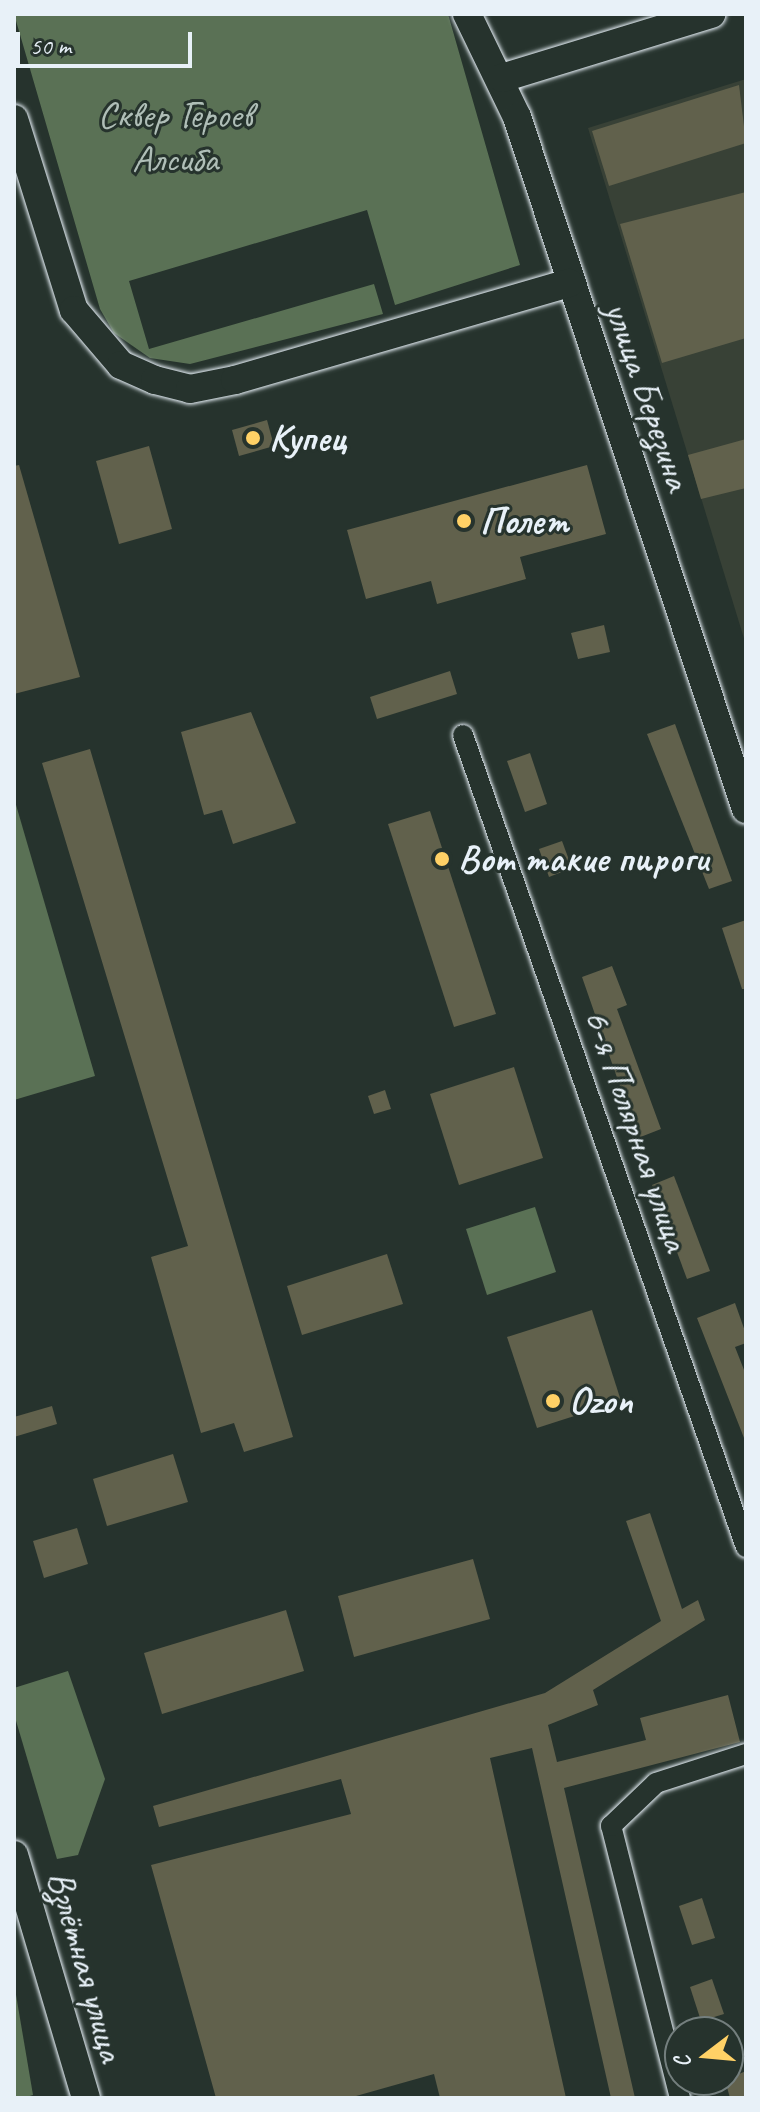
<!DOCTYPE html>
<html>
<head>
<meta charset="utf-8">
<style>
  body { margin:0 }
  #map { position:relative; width:760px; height:2112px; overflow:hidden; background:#26332d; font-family:Caveat,sans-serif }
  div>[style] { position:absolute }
  .built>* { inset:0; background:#384136 }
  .green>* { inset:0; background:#5a7155 }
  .building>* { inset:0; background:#61614c }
  .roads { filter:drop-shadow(0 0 2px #e8f1f8) drop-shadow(0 0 2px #e8f1f8) }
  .street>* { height:20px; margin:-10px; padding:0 10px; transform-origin:10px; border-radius:10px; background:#26332d }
  .secondary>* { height:28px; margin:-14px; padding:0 14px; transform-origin:14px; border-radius:14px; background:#26332d }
  .dots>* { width:22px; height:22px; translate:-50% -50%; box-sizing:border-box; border:4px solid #26332d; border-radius:50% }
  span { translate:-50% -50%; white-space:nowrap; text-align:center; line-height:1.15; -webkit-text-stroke:6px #26332d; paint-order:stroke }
  .park-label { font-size:38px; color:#afbeb7 }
  .street-label { font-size:38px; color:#e8f1f8 }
  .poi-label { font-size:38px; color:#e8f1f8; font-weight:700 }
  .left { translate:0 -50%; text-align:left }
  .frame { position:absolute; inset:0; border:16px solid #e8f1f8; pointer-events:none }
  .north { position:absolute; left:664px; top:2016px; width:80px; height:80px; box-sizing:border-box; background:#26332d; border:2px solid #747f7e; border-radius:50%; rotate:254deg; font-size:22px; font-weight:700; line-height:32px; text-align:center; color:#e8f1f8 }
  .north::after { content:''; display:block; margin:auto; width:28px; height:36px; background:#ffd166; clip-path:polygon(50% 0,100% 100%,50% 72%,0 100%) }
  .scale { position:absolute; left:16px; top:32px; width:176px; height:36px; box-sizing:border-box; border:4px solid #e8f1f8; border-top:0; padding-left:10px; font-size:24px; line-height:28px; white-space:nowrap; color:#e8f1f8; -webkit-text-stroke:6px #26332d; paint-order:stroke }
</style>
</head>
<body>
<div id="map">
  <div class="built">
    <div style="clip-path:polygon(746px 79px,746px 645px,588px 128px)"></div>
  </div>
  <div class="green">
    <div style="clip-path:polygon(14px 14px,448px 14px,520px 265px,395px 305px,367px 210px,129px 281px,149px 349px,374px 284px,383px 314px,190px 364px,150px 358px,114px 333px,100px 309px)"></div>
    <div style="clip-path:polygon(14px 798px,95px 1076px,14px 1100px)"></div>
    <div style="clip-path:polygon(535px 1207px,556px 1272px,487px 1295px,466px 1229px)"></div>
    <div style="clip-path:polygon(68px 1671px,105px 1779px,78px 1855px,57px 1859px,14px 1714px,14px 1688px)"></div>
    <div style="clip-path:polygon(14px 1983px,33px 2095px,23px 2098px,14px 2098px)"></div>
  </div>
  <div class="building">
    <div style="clip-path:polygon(739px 85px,746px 143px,609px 186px,592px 131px)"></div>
    <div style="clip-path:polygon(746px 192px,746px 338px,662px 363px,620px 224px)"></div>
    <div style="clip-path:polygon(267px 420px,274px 446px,239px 456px,232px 430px)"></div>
    <div style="clip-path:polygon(746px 439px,746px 488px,701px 499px,688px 455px)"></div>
    <div style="clip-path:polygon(149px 446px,172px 529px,119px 544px,96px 461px)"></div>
    <div style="clip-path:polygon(19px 465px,80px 677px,14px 694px,14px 466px)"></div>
    <div style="clip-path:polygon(587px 465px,606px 534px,520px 557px,526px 579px,437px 604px,431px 581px,366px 599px,347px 530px)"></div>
    <div style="clip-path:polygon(604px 625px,610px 652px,578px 659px,571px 633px)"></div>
    <div style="clip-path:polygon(450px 671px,457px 694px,377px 719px,370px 697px)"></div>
    <div style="clip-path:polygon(251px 712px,296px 823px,233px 844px,222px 810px,204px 815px,181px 732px)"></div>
    <div style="clip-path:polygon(675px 724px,732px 881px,709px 889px,647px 734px)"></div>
    <div style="clip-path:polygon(90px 749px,293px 1437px,244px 1452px,234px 1423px,201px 1433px,151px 1257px,188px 1246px,42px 763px)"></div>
    <div style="clip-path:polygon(530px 753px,547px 804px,525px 812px,507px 761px)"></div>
    <div style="clip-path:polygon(430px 811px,496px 1014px,454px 1027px,388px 824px)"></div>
    <div style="clip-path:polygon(562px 841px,572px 868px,549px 877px,539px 849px)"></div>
    <div style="clip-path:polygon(746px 920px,746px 989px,742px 989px,722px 928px)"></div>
    <div style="clip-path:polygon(612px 966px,627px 1005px,617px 1009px,661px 1129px,638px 1138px,582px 977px)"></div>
    <div style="clip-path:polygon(514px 1067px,543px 1158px,459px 1185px,430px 1094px)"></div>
    <div style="clip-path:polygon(385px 1090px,391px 1109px,374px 1114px,368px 1096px)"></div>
    <div style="clip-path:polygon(674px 1176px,710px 1271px,687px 1279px,652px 1185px)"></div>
    <div style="clip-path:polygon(387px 1254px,403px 1304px,302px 1335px,287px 1286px)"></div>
    <div style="clip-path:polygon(735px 1303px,746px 1334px,746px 1343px,735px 1347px,746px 1375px,744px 1438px,697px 1318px)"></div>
    <div style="clip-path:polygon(592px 1310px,621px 1401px,537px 1428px,507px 1337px)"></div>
    <div style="clip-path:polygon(52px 1406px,57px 1424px,14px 1437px,14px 1417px)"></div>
    <div style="clip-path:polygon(173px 1454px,188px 1502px,107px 1526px,93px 1479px)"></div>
    <div style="clip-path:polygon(650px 1513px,682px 1609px,698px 1600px,705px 1620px,593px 1690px,598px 1705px,548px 1725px,557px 1762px,646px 1740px,640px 1718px,728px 1695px,740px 1742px,564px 1788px,635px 2098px,611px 2098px,532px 1748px,490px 1758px,566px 2098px,440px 2098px,434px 2074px,349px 2098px,216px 2098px,151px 1865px,351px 1814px,341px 1779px,159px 1827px,153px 1806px,545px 1693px,661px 1621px,626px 1521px)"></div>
    <div style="clip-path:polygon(77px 1528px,88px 1564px,44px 1578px,33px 1541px)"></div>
    <div style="clip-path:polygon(473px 1559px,490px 1619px,354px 1657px,338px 1596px)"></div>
    <div style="clip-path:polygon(286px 1610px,304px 1671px,162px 1714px,144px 1653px)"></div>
    <div style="clip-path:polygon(702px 1898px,715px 1938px,692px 1945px,679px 1906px)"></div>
    <div style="clip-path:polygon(712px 1979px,724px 2014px,701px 2021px,690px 1987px)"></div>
    <div style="clip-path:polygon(746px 2071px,746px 2098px,730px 2098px,725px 2080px)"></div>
  </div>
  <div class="roads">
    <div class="street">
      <div style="left:463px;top:735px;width:860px;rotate:70.79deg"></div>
      <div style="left:680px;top:2098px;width:281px;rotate:-104.2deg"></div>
      <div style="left:611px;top:1826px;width:62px;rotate:-43.7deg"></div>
      <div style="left:656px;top:1783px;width:95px;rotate:-17.9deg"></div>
    </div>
    <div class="secondary">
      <div style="left:467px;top:14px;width:114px;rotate:64.1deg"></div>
      <div style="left:517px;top:117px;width:729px;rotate:71.69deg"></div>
      <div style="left:502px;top:78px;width:219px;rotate:-17deg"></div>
      <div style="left:14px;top:119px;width:200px;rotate:72.6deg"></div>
      <div style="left:74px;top:310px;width:72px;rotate:49.5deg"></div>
      <div style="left:121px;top:365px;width:37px;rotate:24deg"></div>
      <div style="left:155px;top:380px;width:36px;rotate:14deg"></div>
      <div style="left:190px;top:389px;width:46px;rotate:-11.3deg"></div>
      <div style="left:235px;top:380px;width:348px;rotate:-16.2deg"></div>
      <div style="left:14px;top:1855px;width:253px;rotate:73.5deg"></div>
    </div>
  </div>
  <div class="dots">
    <div style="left:253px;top:438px;background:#ffd166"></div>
    <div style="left:464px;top:521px;background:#ffd166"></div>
    <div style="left:442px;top:859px;background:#ffd166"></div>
    <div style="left:553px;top:1401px;background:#ffd166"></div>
  </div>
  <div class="park-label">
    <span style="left:175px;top:137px">Сквер Героев<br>Алсиба</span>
  </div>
  <div class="street-label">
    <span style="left:648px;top:396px;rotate:71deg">улица Березина</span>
    <span style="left:637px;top:1130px;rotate:71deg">6-я Полярная улица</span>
    <span style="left:86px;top:1966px;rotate:74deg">Взлётная улица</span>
  </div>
  <div class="poi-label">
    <span class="left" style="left:269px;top:438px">Купец</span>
    <span class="left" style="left:480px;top:521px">Полет</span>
    <span class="left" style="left:458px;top:859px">Вот такие пироги</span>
    <span class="left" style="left:569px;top:1401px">Ozon</span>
  </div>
  <div class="frame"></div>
  <div class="north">С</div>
  <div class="scale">50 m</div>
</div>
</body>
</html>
